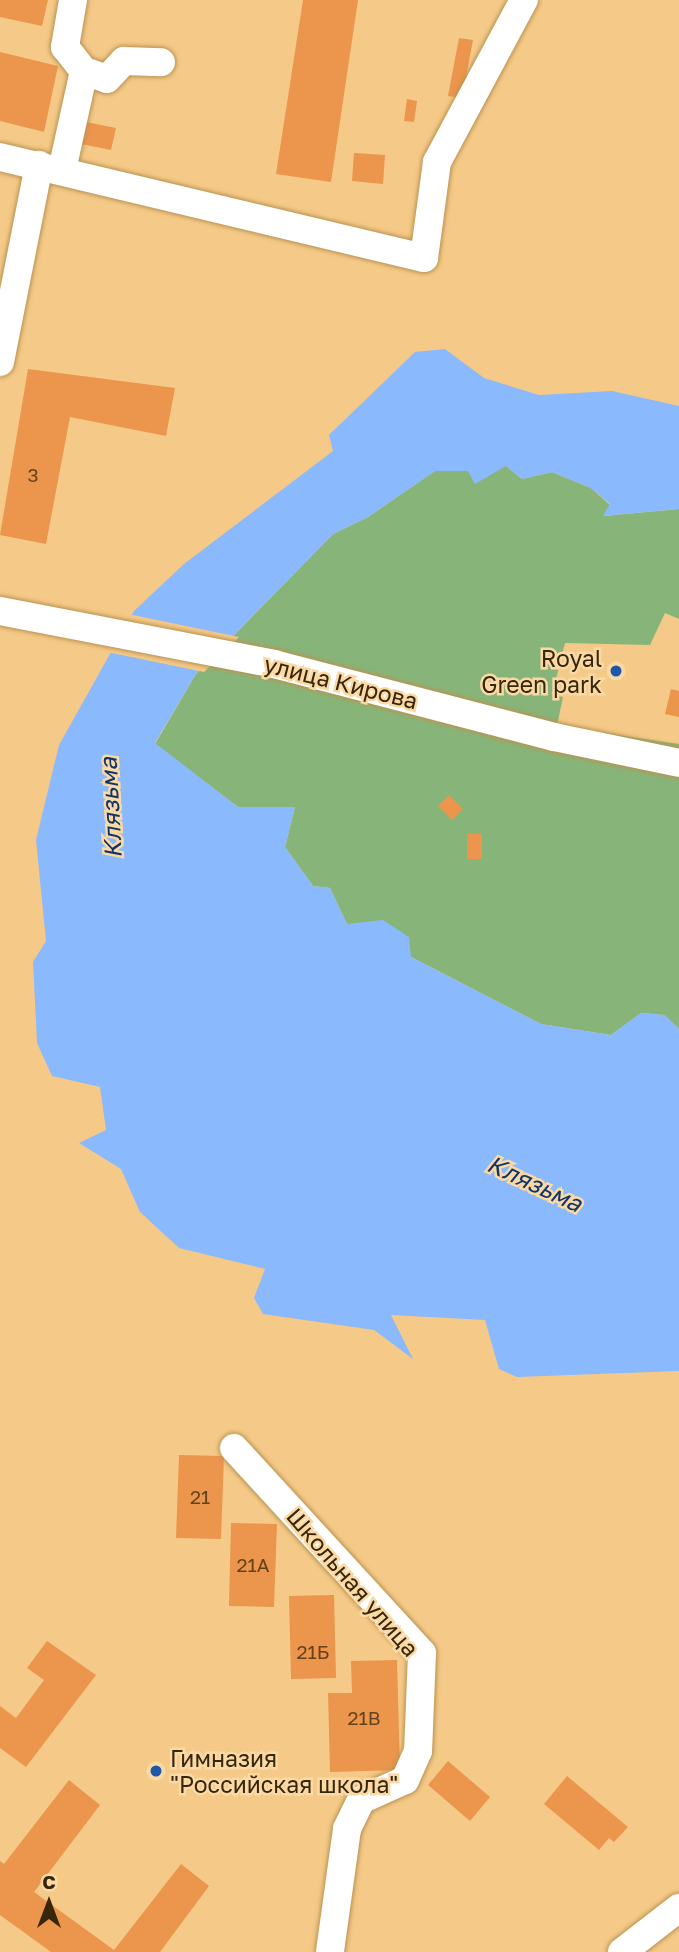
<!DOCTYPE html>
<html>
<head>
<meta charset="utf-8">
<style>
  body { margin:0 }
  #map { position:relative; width:679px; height:1952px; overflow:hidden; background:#f5ca88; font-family:"Golos Text",sans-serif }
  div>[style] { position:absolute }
  .green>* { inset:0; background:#87b579 }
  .water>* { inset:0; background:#8bb9fd }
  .pier>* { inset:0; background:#f5ca88 }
  .building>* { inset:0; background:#ec954c }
  .roads { filter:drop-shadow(0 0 2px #bb9251) drop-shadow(0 0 2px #bb9251) }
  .minor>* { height:28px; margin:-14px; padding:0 14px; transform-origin:14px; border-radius:14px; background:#fff }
  .dots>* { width:19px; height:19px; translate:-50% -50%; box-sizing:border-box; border:4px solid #fbd9a5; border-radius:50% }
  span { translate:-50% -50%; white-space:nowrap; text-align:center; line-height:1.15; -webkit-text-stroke:5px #fbd9a5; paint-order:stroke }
  .number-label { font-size:19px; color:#64421a }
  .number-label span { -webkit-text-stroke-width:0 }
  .poi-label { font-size:23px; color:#37260a }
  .right { translate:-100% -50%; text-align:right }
  .left { translate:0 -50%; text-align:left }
  .street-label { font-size:23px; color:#37260a }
  .water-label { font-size:24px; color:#11356a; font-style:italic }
  .north { position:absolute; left:14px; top:1868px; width:70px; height:70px; -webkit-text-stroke:5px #fbd9a5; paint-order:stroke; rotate:0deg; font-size:19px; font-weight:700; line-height:28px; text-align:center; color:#37260a }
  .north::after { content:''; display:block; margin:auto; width:24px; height:32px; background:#37260a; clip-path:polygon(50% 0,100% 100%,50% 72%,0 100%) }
</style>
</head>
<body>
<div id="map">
  <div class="green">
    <div style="clip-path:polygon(506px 466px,522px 479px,552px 472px,591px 488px,610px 505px,604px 516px,679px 509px,679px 619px,665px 613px,650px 645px,565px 643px,552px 695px,563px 697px,557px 726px,679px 744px,679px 1029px,664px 1015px,641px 1013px,611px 1035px,541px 1024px,347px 924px,330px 888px,313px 886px,285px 847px,295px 807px,238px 807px,155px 744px,196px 674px,333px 534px,368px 517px,435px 471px)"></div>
  </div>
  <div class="water">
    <div style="clip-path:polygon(445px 349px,484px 378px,539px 395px,612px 391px,679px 406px,679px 509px,603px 516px,610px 504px,591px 488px,552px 472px,522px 479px,506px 466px,475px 484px,468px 471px,435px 471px,368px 517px,333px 534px,196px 674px,155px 743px,238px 807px,295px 807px,285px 847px,313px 886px,330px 888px,347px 924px,383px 920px,409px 937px,411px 957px,541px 1024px,611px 1035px,641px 1013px,665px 1015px,679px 1029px,679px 1371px,517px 1377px,499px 1369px,485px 1320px,391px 1315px,413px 1359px,374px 1330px,263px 1314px,254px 1298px,265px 1269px,179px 1248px,140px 1212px,121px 1169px,79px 1143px,106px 1130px,100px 1087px,52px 1076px,37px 1043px,33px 962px,46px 941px,36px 840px,59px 745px,134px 611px,184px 564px,333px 451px,329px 435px,415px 352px)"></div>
  </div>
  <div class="pier">
    <div style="clip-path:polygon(128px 614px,239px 637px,204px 672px,107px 652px)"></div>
  </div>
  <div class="building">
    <div style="clip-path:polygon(0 0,48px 0,42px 26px,0 17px)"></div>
    <div style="clip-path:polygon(303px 0,358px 0,331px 182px,276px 174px)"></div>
    <div style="clip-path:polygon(459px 38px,473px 40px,462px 98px,448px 96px)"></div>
    <div style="clip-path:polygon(0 52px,58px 66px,44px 132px,0 121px)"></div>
    <div style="clip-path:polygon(407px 99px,417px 101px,414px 122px,404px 121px)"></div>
    <div style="clip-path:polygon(86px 122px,116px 128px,111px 150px,81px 144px)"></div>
    <div style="clip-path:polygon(354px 153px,385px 155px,383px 184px,352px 181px)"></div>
    <div style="clip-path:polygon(28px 369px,175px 388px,166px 436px,70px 417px,46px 544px,0 535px)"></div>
    <div style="clip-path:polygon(671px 689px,679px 691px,679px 717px,665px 714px)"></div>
    <div style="clip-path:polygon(449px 795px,463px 809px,452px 820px,438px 806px)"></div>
    <div style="clip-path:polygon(467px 834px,482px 834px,482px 859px,467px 859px)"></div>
    <div style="clip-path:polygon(179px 1455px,224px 1456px,221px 1539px,176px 1538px)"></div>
    <div style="clip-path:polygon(231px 1523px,277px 1524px,274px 1607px,229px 1606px)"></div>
    <div style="clip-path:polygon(334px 1595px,336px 1678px,291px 1679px,289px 1596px)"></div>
    <div style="clip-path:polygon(47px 1641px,96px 1675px,26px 1767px,0 1748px,0 1706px,16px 1718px,44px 1680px,27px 1668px)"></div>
    <div style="clip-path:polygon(397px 1660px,400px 1770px,330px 1772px,328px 1693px,352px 1693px,351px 1661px)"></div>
    <div style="clip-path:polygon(448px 1761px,490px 1797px,470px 1821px,428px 1785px)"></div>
    <div style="clip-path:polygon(567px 1776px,628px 1827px,614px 1842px,609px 1838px,599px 1850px,544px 1804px)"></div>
    <div style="clip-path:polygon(69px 1780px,100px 1805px,34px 1892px,114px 1950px,181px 1864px,209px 1886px,160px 1952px,51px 1952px,0 1915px,0 1861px,4px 1864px)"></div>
  </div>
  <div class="roads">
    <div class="minor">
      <div style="left:73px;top:0;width:48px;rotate:99.7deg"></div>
      <div style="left:65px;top:47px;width:31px;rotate:52deg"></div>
      <div style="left:84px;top:71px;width:24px;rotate:19deg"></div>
      <div style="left:107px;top:79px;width:25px;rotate:-47deg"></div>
      <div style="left:124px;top:61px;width:37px;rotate:2deg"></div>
      <div style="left:0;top:157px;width:436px;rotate:13.4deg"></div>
      <div style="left:424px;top:258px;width:97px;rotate:-82.3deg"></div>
      <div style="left:437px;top:162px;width:184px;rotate:-61.8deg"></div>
      <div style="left:62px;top:170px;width:101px;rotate:-77.5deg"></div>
      <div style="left:0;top:362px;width:201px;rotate:-78.8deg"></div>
      <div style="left:0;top:611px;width:279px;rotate:10.9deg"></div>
      <div style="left:274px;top:664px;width:289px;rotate:14.6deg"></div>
      <div style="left:554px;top:737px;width:128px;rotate:11.7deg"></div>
      <div style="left:234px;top:1448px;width:278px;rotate:47.5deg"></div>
      <div style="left:422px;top:1653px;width:98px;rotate:92.3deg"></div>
      <div style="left:418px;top:1751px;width:32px;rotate:114deg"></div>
      <div style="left:405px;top:1780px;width:48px;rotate:155.6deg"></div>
      <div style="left:361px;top:1800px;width:32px;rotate:116deg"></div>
      <div style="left:347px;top:1829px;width:124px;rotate:97.9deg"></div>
      <div style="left:622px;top:1952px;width:72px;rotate:-37.7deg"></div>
    </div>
  </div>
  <div class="dots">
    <div style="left:616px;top:671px;background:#1f58a9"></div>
    <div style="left:156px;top:1771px;background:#1f58a9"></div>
  </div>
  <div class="number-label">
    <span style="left:33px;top:475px">3</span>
    <span style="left:200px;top:1497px">21</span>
    <span style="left:253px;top:1565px">21А</span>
    <span style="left:313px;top:1652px">21Б</span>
    <span style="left:364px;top:1718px">21В</span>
  </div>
  <div class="poi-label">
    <span class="right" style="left:602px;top:671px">Royal<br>Green park</span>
    <span class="left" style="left:170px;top:1771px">Гимназия<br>"Российская школа"</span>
  </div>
  <div class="street-label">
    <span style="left:341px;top:682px;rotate:14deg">улица Кирова</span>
    <span style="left:353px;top:1582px;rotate:49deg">Школьная улица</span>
  </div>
  <div class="water-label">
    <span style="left:110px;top:808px;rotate:-93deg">Клязьма</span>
    <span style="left:535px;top:1183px;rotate:25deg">Клязьма</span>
  </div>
  <div class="north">С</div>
</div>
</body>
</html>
